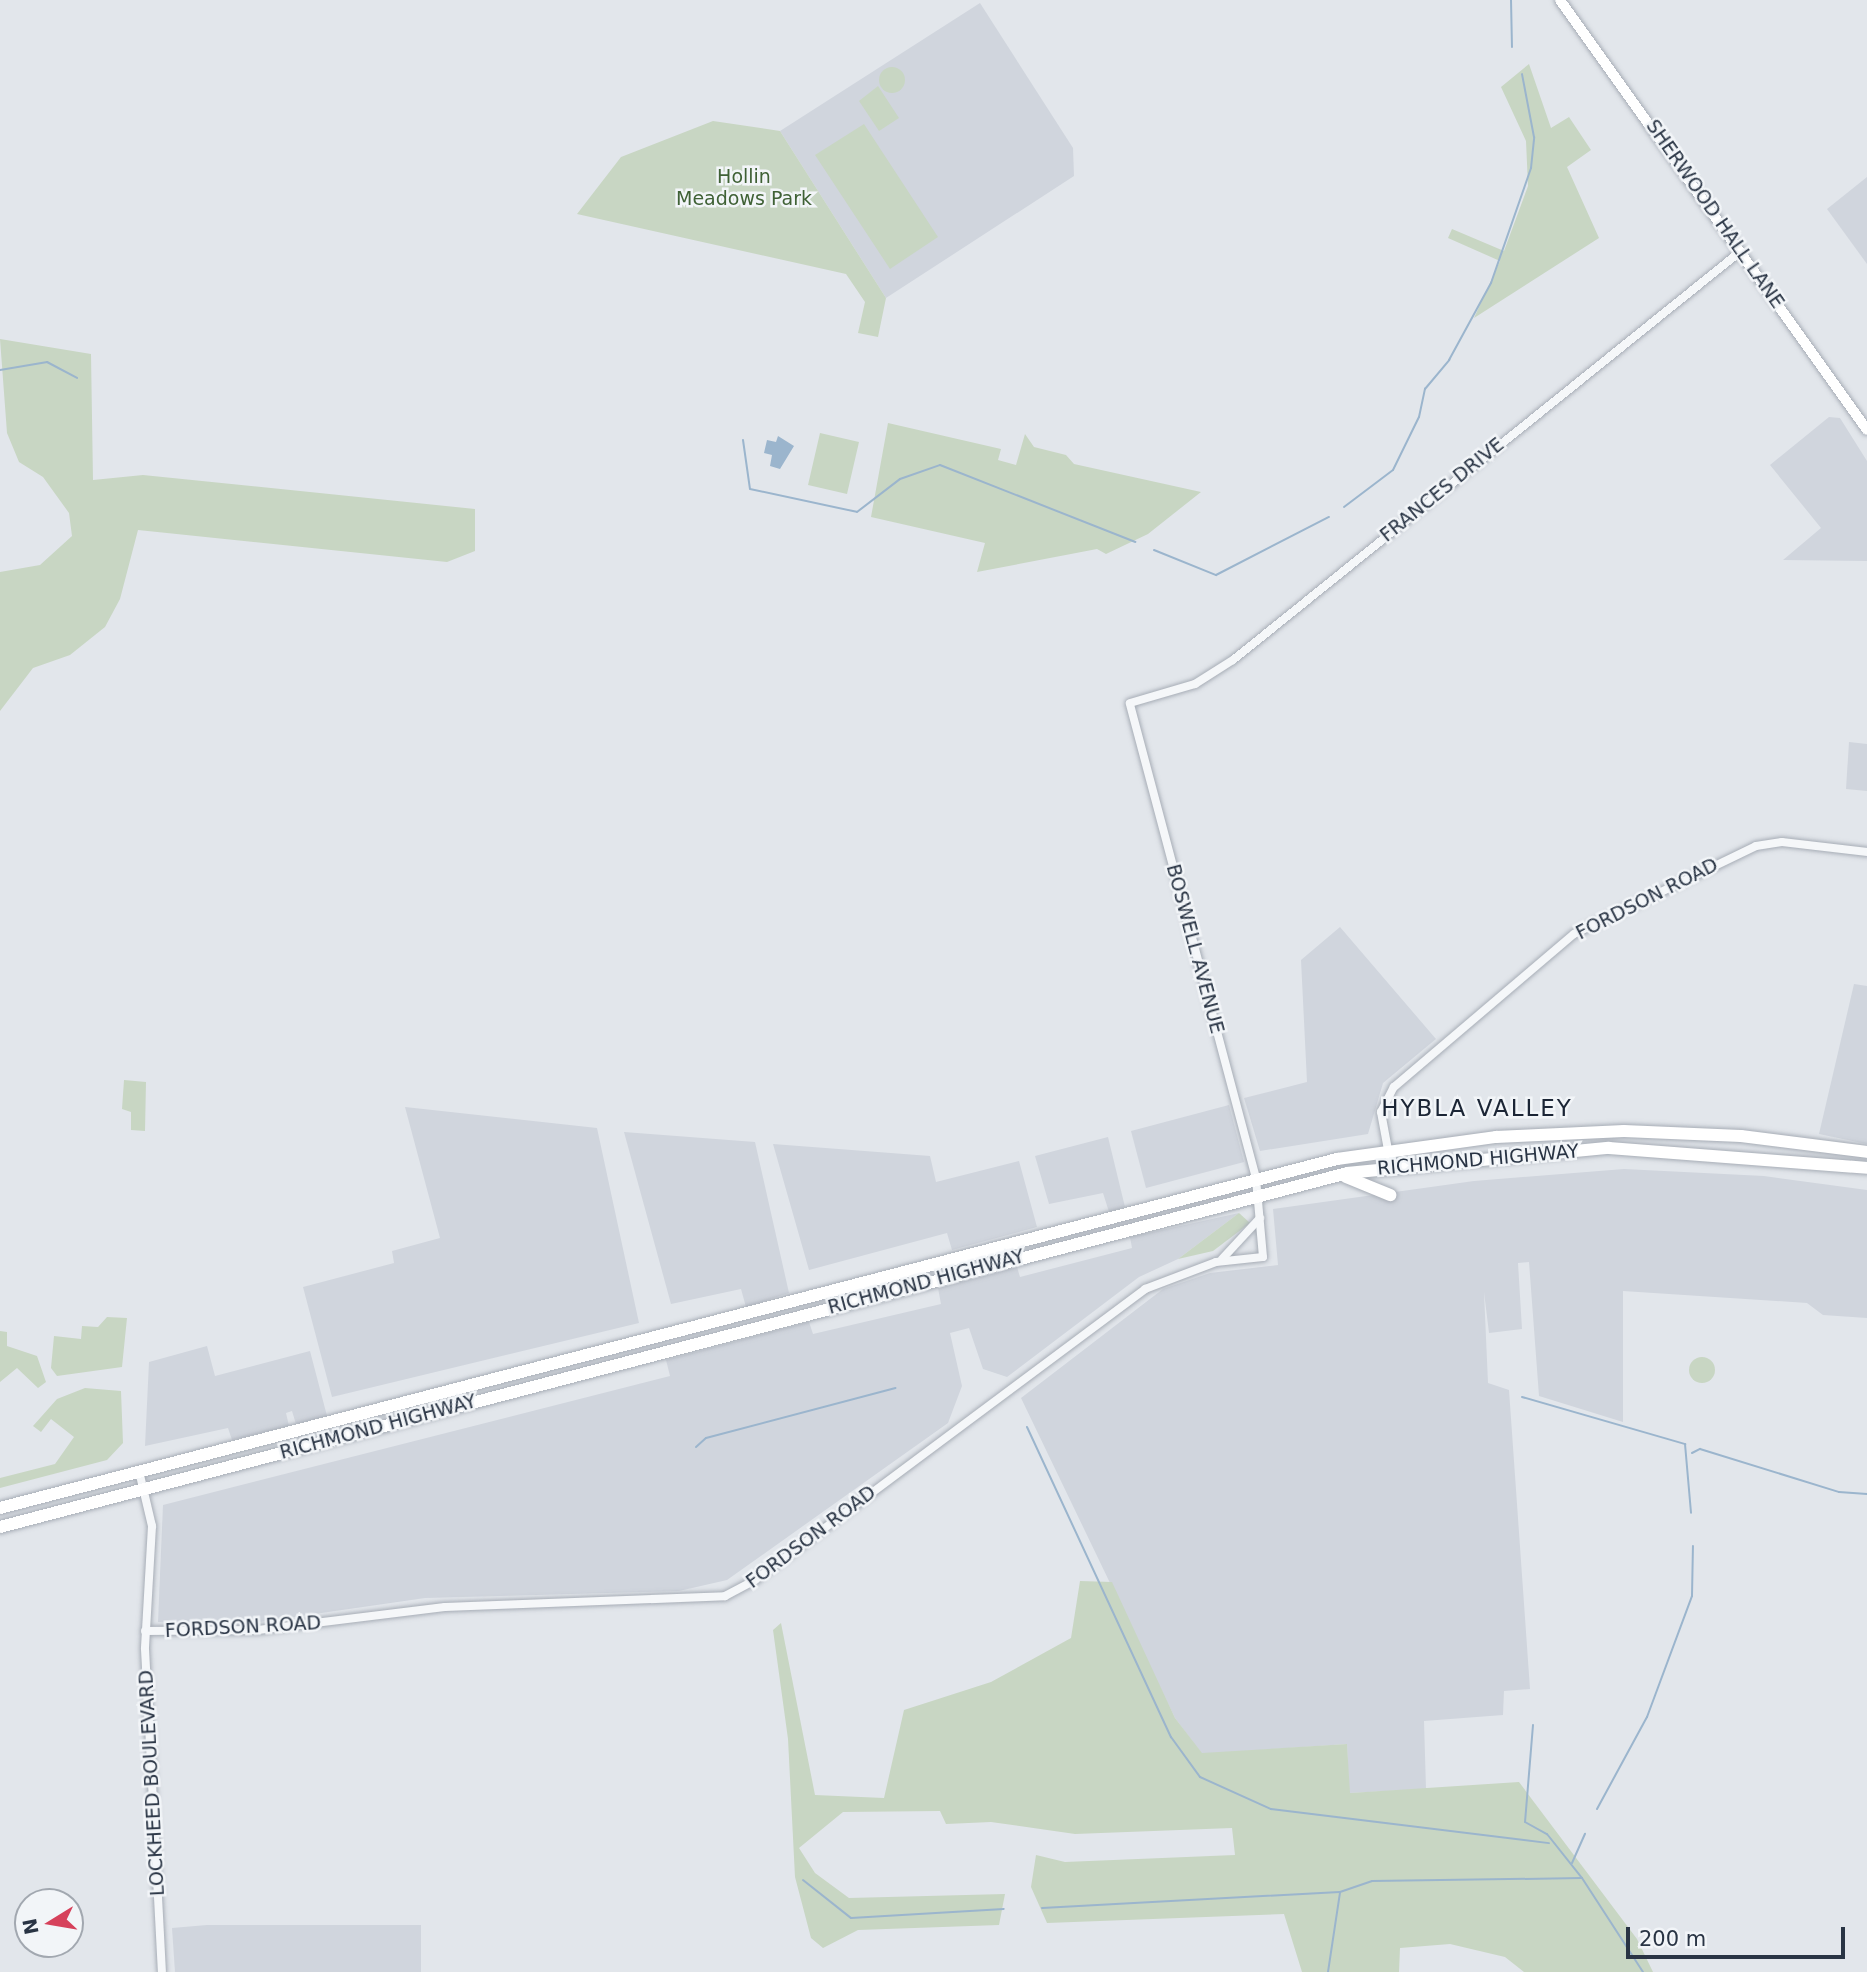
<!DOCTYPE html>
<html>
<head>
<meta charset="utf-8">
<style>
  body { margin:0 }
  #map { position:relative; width:1867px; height:1972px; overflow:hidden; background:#e2e6eb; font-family:"DejaVu Sans",sans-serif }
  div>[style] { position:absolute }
  .built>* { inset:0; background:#d0d5dd }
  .green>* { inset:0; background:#c8d6c3 }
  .round { border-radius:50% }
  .water>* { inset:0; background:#9bb5cd }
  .stream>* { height:2px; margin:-1px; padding:0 1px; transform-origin:1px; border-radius:1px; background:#9bb5cd }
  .roads { filter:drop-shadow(0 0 2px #a7adb6) drop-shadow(0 0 2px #a7adb6) }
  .minor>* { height:8px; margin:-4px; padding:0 4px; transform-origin:4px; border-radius:4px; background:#f5f7f9 }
  .major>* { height:10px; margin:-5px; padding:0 5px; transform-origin:5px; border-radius:5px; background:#fff }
  .highway>* { height:12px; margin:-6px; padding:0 6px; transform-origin:6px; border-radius:6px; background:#fff }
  span { translate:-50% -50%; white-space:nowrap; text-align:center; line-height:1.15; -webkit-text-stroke:5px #f2f5f8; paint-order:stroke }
  .park-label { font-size:19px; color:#3f6135 }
  .street-label { font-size:19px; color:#293444 }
  .quarter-label { font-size:23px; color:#1b2535; letter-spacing:2px }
  .north { position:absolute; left:14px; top:1888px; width:70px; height:70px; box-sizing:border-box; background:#f2f5f8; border:2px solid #a2a8b0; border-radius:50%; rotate:259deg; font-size:19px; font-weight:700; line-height:28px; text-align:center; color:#293444 }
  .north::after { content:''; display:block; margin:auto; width:24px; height:32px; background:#d6415b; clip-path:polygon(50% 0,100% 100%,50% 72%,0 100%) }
  .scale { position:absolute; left:1626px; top:1927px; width:219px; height:32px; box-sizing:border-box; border:4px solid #293444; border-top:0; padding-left:9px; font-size:21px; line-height:24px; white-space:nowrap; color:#293444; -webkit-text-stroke:5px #f2f5f8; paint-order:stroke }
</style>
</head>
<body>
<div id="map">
  <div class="built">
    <div style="clip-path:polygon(980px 3px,1073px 148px,1074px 176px,886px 298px,780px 131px)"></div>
    <div style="clip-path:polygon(1867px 177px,1867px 264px,1827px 209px)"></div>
    <div style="clip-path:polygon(1829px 417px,1840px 418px,1867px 461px,1867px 561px,1783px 560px,1821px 528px,1770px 465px)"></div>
    <div style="clip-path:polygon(1849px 742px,1867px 744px,1867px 791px,1846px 789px)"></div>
    <div style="clip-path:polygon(1340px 927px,1436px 1039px,1383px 1083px,1368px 1134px,1260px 1151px,1244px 1098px,1307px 1082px,1301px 960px)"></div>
    <div style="clip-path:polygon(1854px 984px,1867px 986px,1867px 1144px,1819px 1134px)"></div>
    <div style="clip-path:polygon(1229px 1105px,1244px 1162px,1146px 1188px,1131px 1131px)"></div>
    <div style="clip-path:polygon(405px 1107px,597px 1128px,639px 1323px,332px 1397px,303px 1287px,394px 1263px,392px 1251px,440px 1238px)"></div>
    <div style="clip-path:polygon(624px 1132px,755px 1142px,789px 1293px,746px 1307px,741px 1289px,671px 1304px)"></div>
    <div style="clip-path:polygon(1108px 1137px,1125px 1207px,1109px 1212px,1103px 1193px,1049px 1204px,1035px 1156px)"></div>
    <div style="clip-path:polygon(773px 1144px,930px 1156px,936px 1182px,1019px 1161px,1037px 1227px,952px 1250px,947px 1233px,809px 1270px)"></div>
    <div style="clip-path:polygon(1624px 1169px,1764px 1176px,1867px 1190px,1867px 1318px,1823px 1315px,1807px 1303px,1623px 1291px,1623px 1422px,1539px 1396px,1529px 1262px,1518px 1263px,1522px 1329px,1489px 1333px,1484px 1292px,1488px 1383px,1509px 1390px,1530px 1689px,1504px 1691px,1503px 1715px,1424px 1721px,1426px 1789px,1349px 1793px,1347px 1744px,1202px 1754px,1175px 1718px,1021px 1398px,1163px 1289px,1210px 1273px,1278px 1265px,1273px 1209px,1474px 1181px)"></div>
    <div style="clip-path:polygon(1239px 1213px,1178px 1259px,1139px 1277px,1007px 1377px,983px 1369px,969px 1328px,950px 1333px,962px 1386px,948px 1423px,727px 1580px,679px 1591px,425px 1598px,239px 1625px,158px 1622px,163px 1505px,670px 1376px,666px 1360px,809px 1322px,813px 1334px,941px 1304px,938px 1288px,1017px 1267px,1020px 1277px,1132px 1248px,1130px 1237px)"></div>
    <div style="clip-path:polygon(207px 1346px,215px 1376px,310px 1351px,327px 1416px,296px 1424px,292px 1411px,286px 1413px,289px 1426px,232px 1440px,228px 1428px,145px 1446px,149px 1362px)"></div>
    <div style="clip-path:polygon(207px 1925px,421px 1925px,421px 1972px,175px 1972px,172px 1928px)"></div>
  </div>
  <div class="green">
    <div style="clip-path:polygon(1529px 64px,1551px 128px,1569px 117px,1591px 150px,1567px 167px,1599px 238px,1474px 318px,1500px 261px,1448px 238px,1452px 229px,1504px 251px,1528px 186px,1526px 141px,1501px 87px)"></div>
    <div class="round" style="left:879px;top:67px;width:26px;height:26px"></div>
    <div style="clip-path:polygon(878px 86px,899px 118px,879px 131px,859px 101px)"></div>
    <div style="clip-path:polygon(713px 121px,780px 131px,886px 298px,878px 337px,858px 333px,865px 302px,846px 274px,577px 214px,621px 157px)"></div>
    <div style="clip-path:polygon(864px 124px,938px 237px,890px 269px,815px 155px)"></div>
    <div style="clip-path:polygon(0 339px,91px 354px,93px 480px,143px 475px,475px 509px,475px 551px,447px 562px,138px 530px,120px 599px,105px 627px,70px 655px,33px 668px,0 711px,0 572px,40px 565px,72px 536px,69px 513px,43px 477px,19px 462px,7px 433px)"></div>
    <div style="clip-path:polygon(888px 423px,1001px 449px,998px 460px,1016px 465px,1025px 434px,1034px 447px,1066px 455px,1074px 464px,1201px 492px,1148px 534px,1106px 554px,1097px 549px,977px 572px,985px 543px,871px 517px)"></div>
    <div style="clip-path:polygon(820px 433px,859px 442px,847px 494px,808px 485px)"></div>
    <div style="clip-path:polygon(124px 1080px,146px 1082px,145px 1131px,131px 1130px,131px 1112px,122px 1109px)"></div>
    <div style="clip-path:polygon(1239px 1213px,1250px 1223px,1213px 1251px,1178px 1259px)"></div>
    <div style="clip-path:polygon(107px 1317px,127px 1318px,122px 1367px,57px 1376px,51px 1368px,54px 1336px,81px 1339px,82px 1326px,98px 1327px)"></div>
    <div style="clip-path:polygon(0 1331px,7px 1332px,7px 1346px,37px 1356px,46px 1382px,38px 1388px,17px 1368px,0 1382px)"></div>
    <div class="round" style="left:1689px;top:1357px;width:26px;height:26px"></div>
    <div style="clip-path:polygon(85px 1388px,121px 1391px,123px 1443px,107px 1460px,0 1488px,0 1478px,55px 1464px,74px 1437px,51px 1419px,41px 1432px,33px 1426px,57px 1399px)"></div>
    <div style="clip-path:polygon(1080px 1581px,1112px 1582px,1175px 1718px,1202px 1753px,1347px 1744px,1350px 1793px,1519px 1782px,1637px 1939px,1653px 1972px,1524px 1972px,1505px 1957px,1450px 1944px,1400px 1948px,1399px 1972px,1302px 1972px,1284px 1914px,1047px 1923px,1031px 1887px,1036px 1855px,1065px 1862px,1235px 1855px,1232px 1828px,1075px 1834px,991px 1822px,946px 1824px,940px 1811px,843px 1812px,799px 1848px,815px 1873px,849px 1898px,1005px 1894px,999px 1925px,858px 1930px,823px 1948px,811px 1938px,795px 1877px,788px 1739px,773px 1630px,781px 1623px,815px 1795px,884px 1798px,904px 1710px,991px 1682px,1071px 1638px)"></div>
  </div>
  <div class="water">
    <div style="clip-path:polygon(778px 436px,794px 446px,780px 469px,770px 466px,772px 455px,764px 453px,767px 440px,776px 442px)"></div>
  </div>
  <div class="stream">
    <div style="left:1511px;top:0;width:47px;rotate:88.8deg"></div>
    <div style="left:0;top:370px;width:48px;rotate:-9.7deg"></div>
    <div style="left:47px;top:362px;width:34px;rotate:28deg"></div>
    <div style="left:743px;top:440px;width:49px;rotate:81.9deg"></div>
    <div style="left:750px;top:489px;width:109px;rotate:12.1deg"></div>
    <div style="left:857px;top:512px;width:54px;rotate:-37.5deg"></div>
    <div style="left:900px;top:479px;width:42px;rotate:-19.3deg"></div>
    <div style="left:940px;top:465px;width:210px;rotate:21.5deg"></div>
    <div style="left:1344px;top:507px;width:61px;rotate:-37.1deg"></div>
    <div style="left:1393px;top:470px;width:59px;rotate:-63.9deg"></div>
    <div style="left:1419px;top:417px;width:29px;rotate:-78deg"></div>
    <div style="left:1425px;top:389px;width:38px;rotate:-50deg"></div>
    <div style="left:1449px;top:360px;width:88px;rotate:-61.4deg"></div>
    <div style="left:1491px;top:283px;width:122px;rotate:-70.8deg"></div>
    <div style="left:1531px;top:168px;width:31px;rotate:-84deg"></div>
    <div style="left:1534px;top:137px;width:64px;rotate:-100.8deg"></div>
    <div style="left:1154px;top:550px;width:67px;rotate:22deg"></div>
    <div style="left:1216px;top:575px;width:127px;rotate:-27.2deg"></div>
    <div style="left:1522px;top:1397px;width:170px;rotate:16.1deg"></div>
    <div style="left:1685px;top:1444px;width:69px;rotate:85deg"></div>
    <div style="left:1027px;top:1427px;width:342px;rotate:65.1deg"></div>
    <div style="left:1171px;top:1737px;width:49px;rotate:54.1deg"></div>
    <div style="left:1200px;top:1777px;width:78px;rotate:24.3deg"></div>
    <div style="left:1271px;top:1809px;width:280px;rotate:7deg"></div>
    <div style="left:696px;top:1447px;width:13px;rotate:-42deg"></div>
    <div style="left:706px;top:1438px;width:196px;rotate:-14.8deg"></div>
    <div style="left:1692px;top:1453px;width:9px;rotate:-27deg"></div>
    <div style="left:1700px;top:1449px;width:145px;rotate:17.2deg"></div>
    <div style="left:1839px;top:1492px;width:28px;rotate:4deg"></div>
    <div style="left:1533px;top:1725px;width:97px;rotate:94.7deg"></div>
    <div style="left:1525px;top:1822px;width:25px;rotate:29deg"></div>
    <div style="left:1547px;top:1834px;width:56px;rotate:51.5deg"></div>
    <div style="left:1582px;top:1878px;width:112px;rotate:57deg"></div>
    <div style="left:1597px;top:1809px;width:105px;rotate:-61.5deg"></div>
    <div style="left:1647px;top:1717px;width:129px;rotate:-69.6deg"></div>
    <div style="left:1692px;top:1596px;width:50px;rotate:-88.9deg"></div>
    <div style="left:1572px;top:1863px;width:32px;rotate:-66deg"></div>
    <div style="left:803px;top:1880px;width:61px;rotate:38.4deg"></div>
    <div style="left:851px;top:1918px;width:153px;rotate:-3.4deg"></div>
    <div style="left:1042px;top:1908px;width:298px;rotate:-3.1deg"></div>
    <div style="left:1340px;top:1892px;width:34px;rotate:-19deg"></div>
    <div style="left:1372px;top:1881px;width:210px;rotate:-0.8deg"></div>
    <div style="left:1328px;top:1972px;width:80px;rotate:-81.4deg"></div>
  </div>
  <div class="roads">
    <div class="minor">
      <div style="left:1391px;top:1166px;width:55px;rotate:-100.5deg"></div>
      <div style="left:1381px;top:1112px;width:28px;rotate:-63deg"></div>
      <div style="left:1394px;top:1087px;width:236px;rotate:-40.4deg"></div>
      <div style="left:1574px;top:934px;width:202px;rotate:-25.8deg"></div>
      <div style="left:1756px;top:846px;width:26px;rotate:-9deg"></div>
      <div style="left:1782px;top:842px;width:86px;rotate:6.7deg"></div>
      <div style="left:1222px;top:1259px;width:56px;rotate:-47.2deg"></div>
      <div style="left:139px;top:1471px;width:57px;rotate:76.7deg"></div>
      <div style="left:152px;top:1526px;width:123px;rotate:93.3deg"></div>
      <div style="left:145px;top:1649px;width:323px;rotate:87deg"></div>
      <div style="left:145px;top:1631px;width:113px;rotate:-0.5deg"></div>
      <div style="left:258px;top:1630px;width:188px;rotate:-7deg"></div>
      <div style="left:445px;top:1607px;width:280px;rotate:-2.2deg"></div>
      <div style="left:725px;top:1596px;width:34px;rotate:-28deg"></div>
      <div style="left:755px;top:1580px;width:487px;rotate:-36.7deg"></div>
      <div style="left:1145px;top:1289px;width:76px;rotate:-20.8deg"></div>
      <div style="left:1216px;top:1262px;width:47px;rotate:-6.1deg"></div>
      <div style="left:1263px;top:1257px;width:79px;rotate:-95.1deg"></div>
      <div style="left:1256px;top:1178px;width:491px;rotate:-104.9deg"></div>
      <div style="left:1130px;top:703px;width:68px;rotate:-16.3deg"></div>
      <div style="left:1195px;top:684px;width:45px;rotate:-32.3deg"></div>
      <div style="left:1233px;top:660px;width:652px;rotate:-38.84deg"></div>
    </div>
    <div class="major">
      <div style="left:1560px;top:0;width:528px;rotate:54.47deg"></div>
    </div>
    <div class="highway">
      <div style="left:1346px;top:1177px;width:48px;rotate:22.2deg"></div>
      <div style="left:0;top:1508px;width:1382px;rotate:-14.63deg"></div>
      <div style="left:1337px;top:1159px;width:161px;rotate:-7.9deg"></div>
      <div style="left:1496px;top:1137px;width:128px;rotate:-2.7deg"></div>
      <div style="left:1624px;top:1131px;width:117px;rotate:2.4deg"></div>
      <div style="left:1741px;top:1136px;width:127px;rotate:7.2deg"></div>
      <div style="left:0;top:1527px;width:1393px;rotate:-14.72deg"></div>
      <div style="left:1347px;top:1173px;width:263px;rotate:-5.5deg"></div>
      <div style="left:1609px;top:1148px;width:259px;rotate:4.4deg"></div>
    </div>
  </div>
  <div class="park-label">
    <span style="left:744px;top:188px">Hollin<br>Meadows Park</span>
  </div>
  <div class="street-label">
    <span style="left:1715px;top:214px;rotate:55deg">SHERWOOD HALL LANE</span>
    <span style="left:1442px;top:490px;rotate:-39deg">FRANCES DRIVE</span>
    <span style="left:1647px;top:899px;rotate:-27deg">FORDSON ROAD</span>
    <span style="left:1195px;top:949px;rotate:75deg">BOSWELL AVENUE</span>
    <span style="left:1478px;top:1160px;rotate:-5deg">RICHMOND HIGHWAY</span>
    <span style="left:926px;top:1282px;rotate:-15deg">RICHMOND HIGHWAY</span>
    <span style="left:378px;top:1427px;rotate:-15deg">RICHMOND HIGHWAY</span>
    <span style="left:811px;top:1537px;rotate:-37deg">FORDSON ROAD</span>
    <span style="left:243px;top:1627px;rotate:-3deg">FORDSON ROAD</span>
    <span style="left:152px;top:1783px;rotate:-93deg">LOCKHEED BOULEVARD</span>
  </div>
  <div class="quarter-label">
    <span style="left:1477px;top:1108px">HYBLA VALLEY</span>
  </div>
  <div class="north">N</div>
  <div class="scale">200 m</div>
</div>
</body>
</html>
